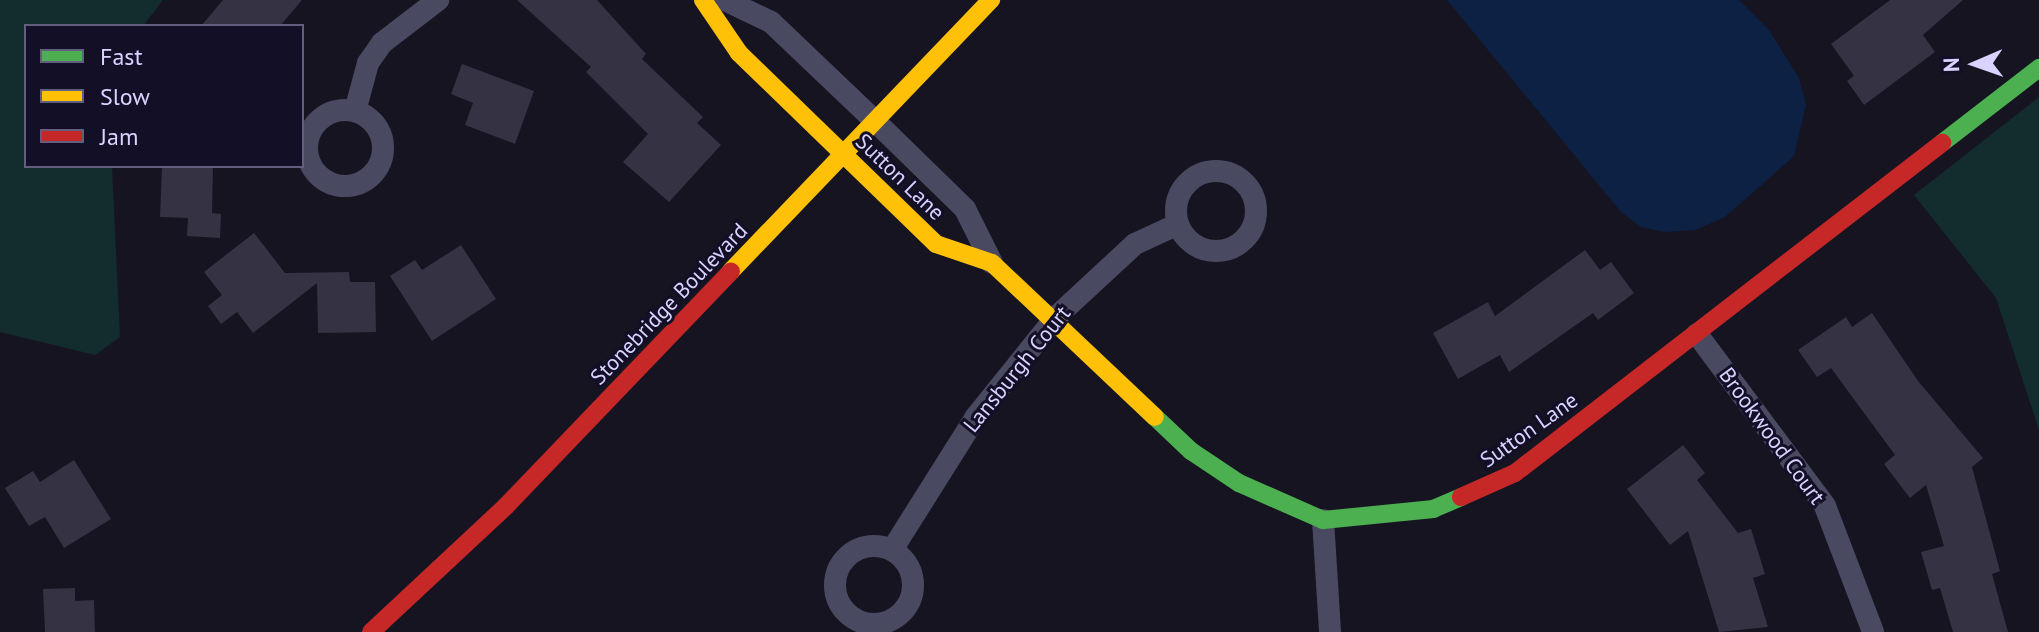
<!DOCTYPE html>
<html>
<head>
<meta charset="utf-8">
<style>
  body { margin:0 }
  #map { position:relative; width:2039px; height:632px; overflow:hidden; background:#161421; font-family:"PT Sans",sans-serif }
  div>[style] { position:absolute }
  .green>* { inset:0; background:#132c2d }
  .water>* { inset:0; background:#0d2144 }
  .building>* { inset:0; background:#343243 }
  .street>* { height:22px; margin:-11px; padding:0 11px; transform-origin:11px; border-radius:11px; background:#4a4962 }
  .street>.ring { margin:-11px; padding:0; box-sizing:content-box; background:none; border:22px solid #4a4962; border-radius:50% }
  .fast>* { height:18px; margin:-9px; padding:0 9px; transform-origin:9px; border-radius:9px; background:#4caf50 }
  .slow>* { height:18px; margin:-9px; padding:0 9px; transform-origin:9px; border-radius:9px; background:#ffc107 }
  .jam>* { height:18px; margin:-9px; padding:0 9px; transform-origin:9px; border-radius:9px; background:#c62828 }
  span { translate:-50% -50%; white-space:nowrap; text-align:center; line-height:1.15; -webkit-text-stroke:6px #130f26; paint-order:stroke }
  .street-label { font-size:22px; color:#d9d4ff }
  .legend { position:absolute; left:24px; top:24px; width:280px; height:144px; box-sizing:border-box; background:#130f26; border:2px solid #625e7d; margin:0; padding:10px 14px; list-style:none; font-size:24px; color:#d9d4ff }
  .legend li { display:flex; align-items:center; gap:16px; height:40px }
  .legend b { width:40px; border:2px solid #625e7d }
  .north { position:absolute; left:1935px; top:24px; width:80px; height:80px; -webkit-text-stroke:6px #130f26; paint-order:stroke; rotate:268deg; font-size:22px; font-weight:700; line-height:32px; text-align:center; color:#d9d4ff }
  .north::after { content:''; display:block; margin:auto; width:28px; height:36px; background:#d9d4ff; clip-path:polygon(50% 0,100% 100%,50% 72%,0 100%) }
</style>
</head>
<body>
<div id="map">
  <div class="green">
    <div style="clip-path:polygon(0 0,163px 0,143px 26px,26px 26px,26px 166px,112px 166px,120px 337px,95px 355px,0 332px)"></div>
    <div style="clip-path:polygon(2039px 97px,2039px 430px,1996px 298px,1914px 195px)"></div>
  </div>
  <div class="water">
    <div style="clip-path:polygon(1447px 0,1739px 0,1769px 30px,1799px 78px,1806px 105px,1794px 156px,1725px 217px,1695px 230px,1665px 232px,1641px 227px,1621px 212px)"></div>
  </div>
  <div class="building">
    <div style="clip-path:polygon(223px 0,302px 0,280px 26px,201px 26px)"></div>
    <div style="clip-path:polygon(517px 0,597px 0,646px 54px,642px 59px,703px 117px,697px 123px,721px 145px,669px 202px,623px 162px,648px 134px,586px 72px,591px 67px)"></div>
    <div style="clip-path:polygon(1890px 0,1963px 0,1923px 35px,1935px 52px,1864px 105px,1847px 81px,1854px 76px,1831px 44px)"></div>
    <div style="clip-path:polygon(462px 64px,534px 91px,515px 144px,465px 125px,473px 103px,451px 94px)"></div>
    <div style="clip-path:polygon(162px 166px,213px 166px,212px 213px,221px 214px,220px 238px,187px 236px,188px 218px,160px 217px)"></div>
    <div style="clip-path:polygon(254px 233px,285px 273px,349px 272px,350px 282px,375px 282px,376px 332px,318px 333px,317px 283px,253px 333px,237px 312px,221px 324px,208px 306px,222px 295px,204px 272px)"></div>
    <div style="clip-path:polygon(461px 245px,496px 299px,432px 341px,390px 276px,415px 260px,422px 270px)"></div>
    <div style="clip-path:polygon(1585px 250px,1600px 270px,1611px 262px,1634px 293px,1598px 320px,1593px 313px,1509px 372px,1500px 355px,1458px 379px,1433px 333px,1488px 302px,1495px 316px)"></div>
    <div style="clip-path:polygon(1872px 313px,1918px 381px,1983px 458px,1972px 467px,2000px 571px,1992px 574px,2008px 632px,1953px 632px,1940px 588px,1932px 590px,1921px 552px,1944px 546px,1926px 485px,1910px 498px,1884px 464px,1895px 455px,1831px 368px,1817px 377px,1798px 350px,1846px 317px,1852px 327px)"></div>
    <div style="clip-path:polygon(1683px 445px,1705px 473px,1697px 480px,1738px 533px,1751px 529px,1765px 574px,1753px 578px,1768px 627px,1719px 632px,1688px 531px,1670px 545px,1627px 489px)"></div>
    <div style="clip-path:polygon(74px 460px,111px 519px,64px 548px,45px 517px,29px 526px,5px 488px,33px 471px,40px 482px)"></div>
    <div style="clip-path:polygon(75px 588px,75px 601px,94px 600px,95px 632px,45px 632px,43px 589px)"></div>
  </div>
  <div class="street">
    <div style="left:725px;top:0;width:51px;rotate:25.6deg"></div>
    <div style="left:771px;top:22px;width:146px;rotate:43.6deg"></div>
    <div style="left:877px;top:123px;width:123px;rotate:44.3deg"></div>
    <div style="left:965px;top:209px;width:60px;rotate:63.4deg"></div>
    <div class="ring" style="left:307px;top:110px;width:54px;height:54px"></div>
    <div style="left:355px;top:111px;width:50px;rotate:-74.8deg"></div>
    <div style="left:368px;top:63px;width:24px;rotate:-55deg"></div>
    <div style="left:382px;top:43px;width:71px;rotate:-37.5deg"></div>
    <div class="ring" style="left:1176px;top:171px;width:58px;height:58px"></div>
    <div style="left:1697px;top:334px;width:214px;rotate:53.3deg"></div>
    <div style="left:1825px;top:506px;width:135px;rotate:69.1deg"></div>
    <div style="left:1323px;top:520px;width:112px;rotate:86.4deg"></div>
    <div class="ring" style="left:835px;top:546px;width:56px;height:56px"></div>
    <div style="left:892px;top:550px;width:156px;rotate:-57.8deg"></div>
    <div style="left:975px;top:418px;width:128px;rotate:-51.3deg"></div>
    <div style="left:1055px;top:318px;width:109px;rotate:-42.8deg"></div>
    <div style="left:1135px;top:244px;width:47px;rotate:-24.9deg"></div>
  </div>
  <div class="fast">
    <div style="left:1942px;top:143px;width:123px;rotate:-37.7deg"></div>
    <div style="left:1155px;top:417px;width:50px;rotate:43.4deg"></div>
    <div style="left:1191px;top:451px;width:58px;rotate:33.7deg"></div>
    <div style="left:1239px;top:483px;width:92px;rotate:23.8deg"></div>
    <div style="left:1323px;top:520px;width:111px;rotate:-5.7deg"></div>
    <div style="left:1433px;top:509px;width:30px;rotate:-23deg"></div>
  </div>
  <div class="slow">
    <div style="left:703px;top:0;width:64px;rotate:55.8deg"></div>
    <div style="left:739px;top:53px;width:274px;rotate:44.1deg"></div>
    <div style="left:936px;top:244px;width:59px;rotate:18.7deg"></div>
    <div style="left:992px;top:263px;width:224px;rotate:43.4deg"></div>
    <div style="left:731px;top:271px;width:376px;rotate:-46.2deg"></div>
  </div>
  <div class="jam">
    <div style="left:1461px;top:497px;width:59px;rotate:-24deg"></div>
    <div style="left:1515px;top:473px;width:540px;rotate:-37.7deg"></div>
    <div style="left:371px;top:632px;width:185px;rotate:-43deg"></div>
    <div style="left:506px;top:506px;width:325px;rotate:-46.2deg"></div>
  </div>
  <div class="street-label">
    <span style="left:900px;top:177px;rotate:44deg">Sutton Lane</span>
    <span style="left:669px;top:304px;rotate:-46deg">Stonebridge Boulevard</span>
    <span style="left:1017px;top:369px;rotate:-51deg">Lansburgh Court</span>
    <span style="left:1529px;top:430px;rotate:-35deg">Sutton Lane</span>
    <span style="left:1772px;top:436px;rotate:54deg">Brookwood Court</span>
  </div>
  <ul class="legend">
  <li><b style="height:10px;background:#4caf50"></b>Fast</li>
  <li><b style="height:10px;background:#ffc107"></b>Slow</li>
  <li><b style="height:10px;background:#c62828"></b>Jam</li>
  </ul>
  <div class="north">N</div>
</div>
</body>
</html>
